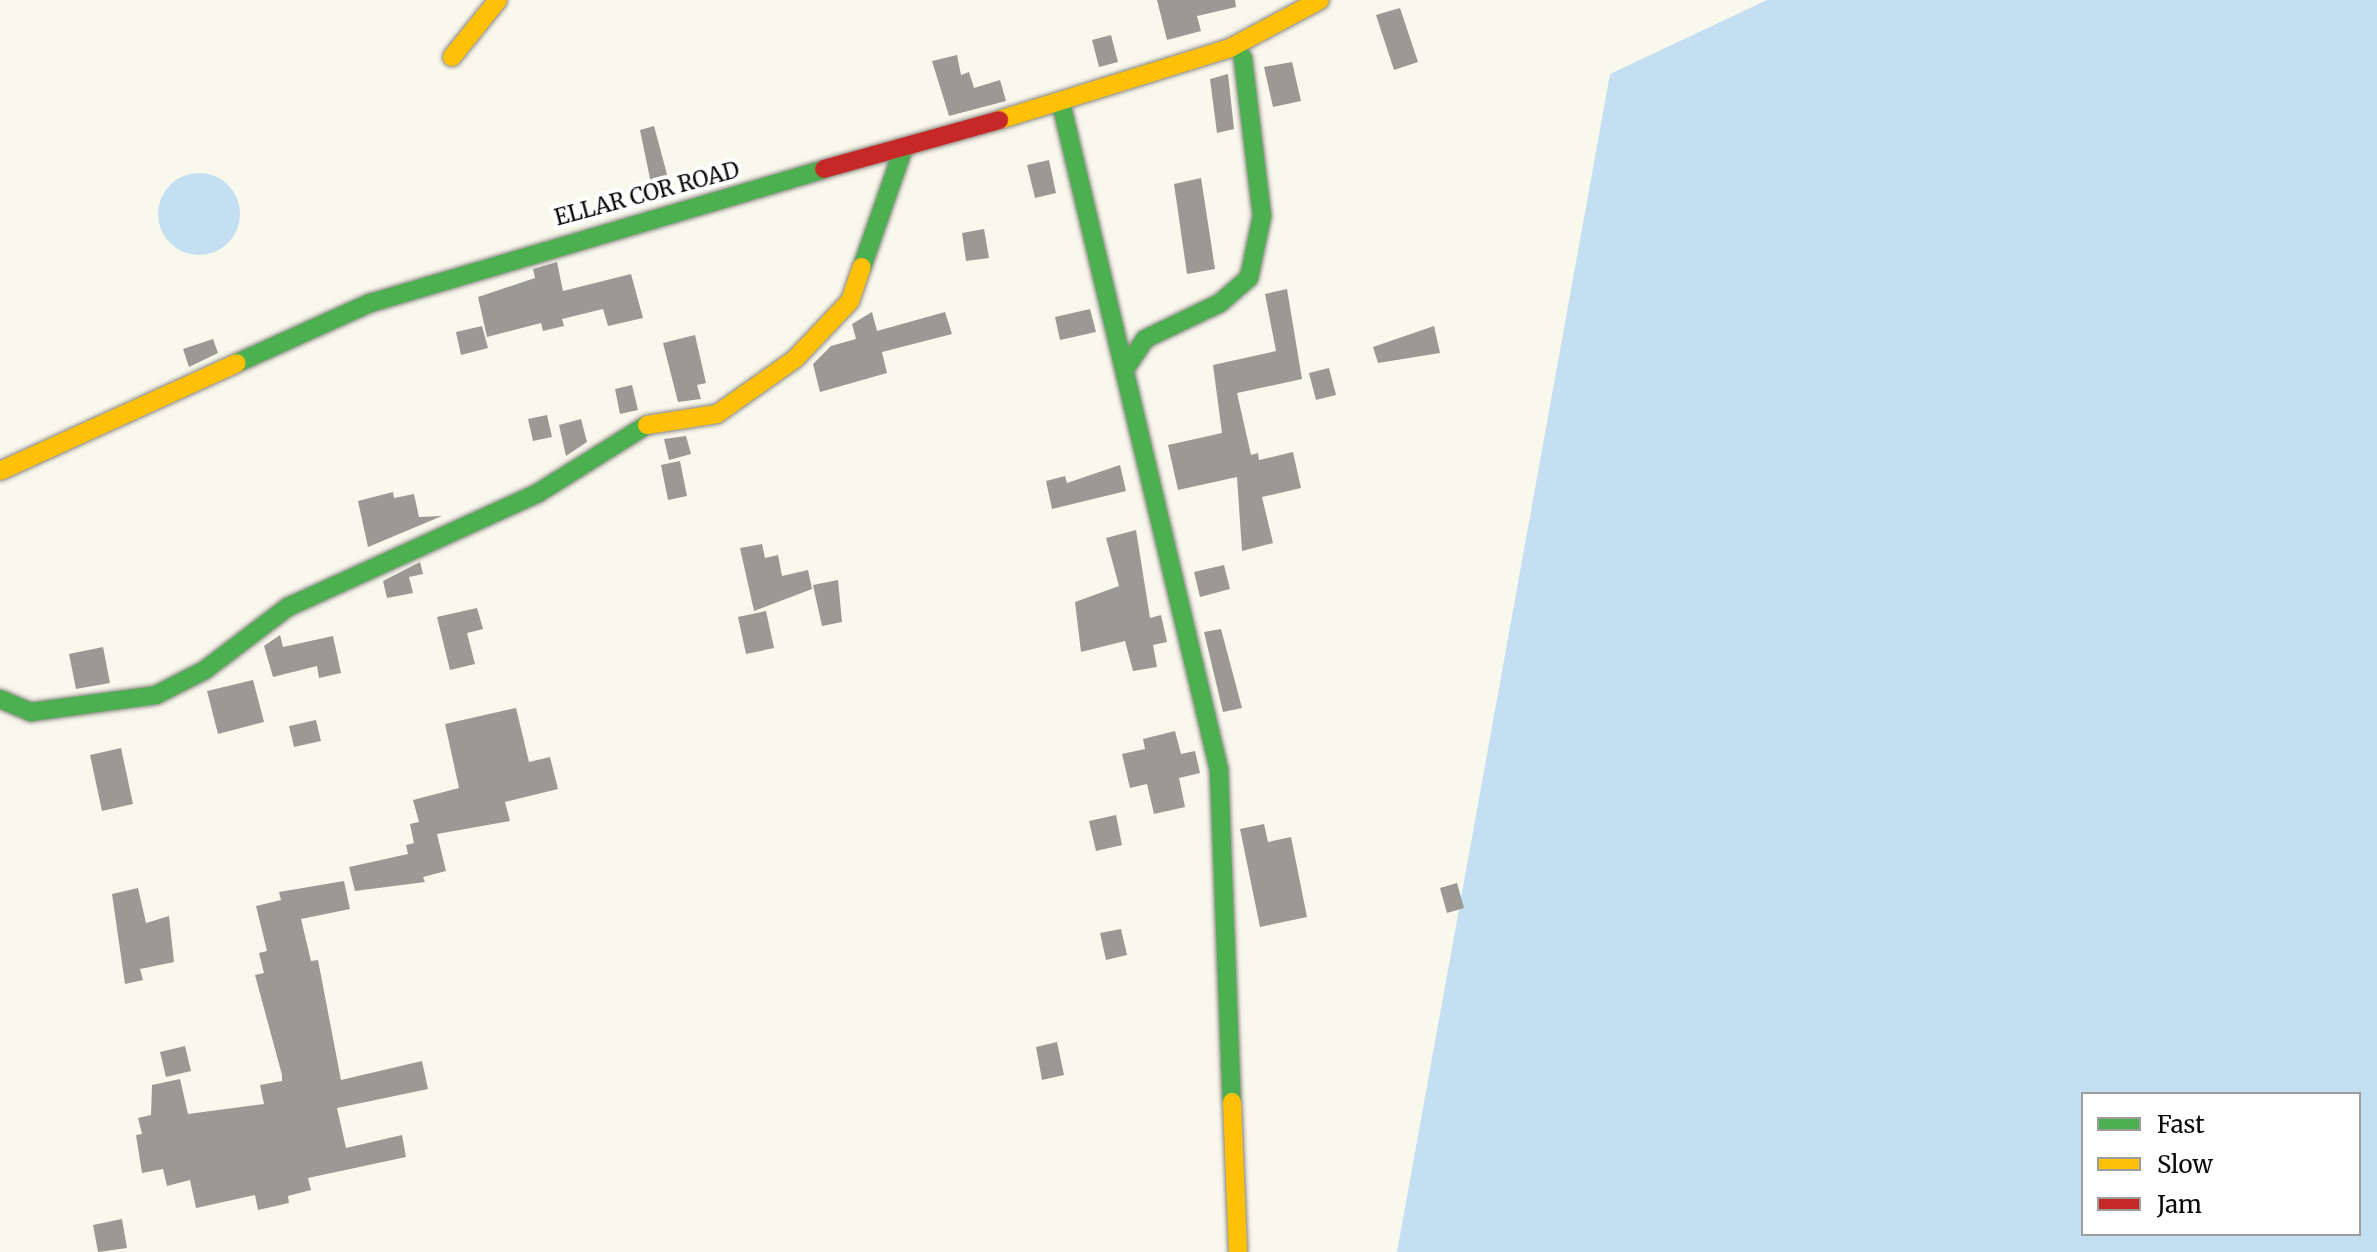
<!DOCTYPE html>
<html>
<head>
<meta charset="utf-8">
<style>
  body { margin:0 }
  #map { position:relative; width:2377px; height:1252px; overflow:hidden; background:#f9f8ec; font-family:Merriweather,serif }
  div>[style] { position:absolute }
  .water>* { inset:0; background:#c4dff1 }
  .round { border-radius:50% }
  .building>* { inset:0; background:#9a9993 }
  .roads { filter:drop-shadow(0 0 2px #888782) drop-shadow(0 0 2px #888782) }
  .fast>* { height:18px; margin:-9px; padding:0 9px; transform-origin:9px; border-radius:9px; background:#4caf50 }
  .slow>* { height:18px; margin:-9px; padding:0 9px; transform-origin:9px; border-radius:9px; background:#ffc107 }
  .jam>* { height:18px; margin:-9px; padding:0 9px; transform-origin:9px; border-radius:9px; background:#c62828 }
  span { translate:-50% -50%; white-space:nowrap; text-align:center; line-height:1.15; -webkit-text-stroke:8px #fff; paint-order:stroke }
  .street-label { font-size:22px; color:#090909 }
  .legend { position:absolute; left:2081px; top:1092px; width:280px; height:144px; box-sizing:border-box; background:#fff; border:2px solid #9d9d9d; margin:0; padding:10px 14px; list-style:none; font-size:24px; color:#090909 }
  .legend li { display:flex; align-items:center; gap:16px; height:40px }
  .legend b { width:40px; border:2px solid #9d9d9d }
</style>
</head>
<body>
<div id="map">
  <div class="water">
    <div style="clip-path:polygon(evenodd,1767px 0,2377px 0,2377px 1252px,1397px 1252px,1610px 74px,1767px 0,2083px 1094px,2359px 1094px,2359px 1234px,2083px 1234px,2083px 1094px)"></div>
    <div class="round" style="left:158px;top:173px;width:82px;height:82px"></div>
  </div>
  <div class="building">
    <div style="clip-path:polygon(1157px 0,1235px 0,1236px 7px,1197px 16px,1201px 31px,1167px 40px)"></div>
    <div style="clip-path:polygon(1400px 8px,1418px 62px,1394px 70px,1376px 15px)"></div>
    <div style="clip-path:polygon(1111px 35px,1118px 62px,1099px 67px,1092px 40px)"></div>
    <div style="clip-path:polygon(957px 55px,961px 75px,969px 72px,974px 88px,1000px 80px,1006px 101px,949px 116px,932px 61px)"></div>
    <div style="clip-path:polygon(1292px 62px,1301px 101px,1273px 107px,1264px 67px)"></div>
    <div style="clip-path:polygon(1228px 74px,1234px 129px,1217px 133px,1210px 79px)"></div>
    <div style="clip-path:polygon(654px 126px,672px 193px,654px 198px,640px 130px)"></div>
    <div style="clip-path:polygon(1049px 160px,1056px 193px,1035px 198px,1027px 165px)"></div>
    <div style="clip-path:polygon(1201px 178px,1215px 269px,1187px 274px,1174px 184px)"></div>
    <div style="clip-path:polygon(984px 229px,989px 258px,966px 261px,962px 233px)"></div>
    <div style="clip-path:polygon(557px 262px,563px 291px,631px 274px,643px 318px,608px 326px,603px 309px,562px 319px,564px 326px,543px 331px,541px 323px,487px 337px,478px 297px,535px 278px,533px 269px)"></div>
    <div style="clip-path:polygon(1287px 289px,1302px 379px,1237px 393px,1251px 455px,1258px 453px,1259px 460px,1293px 452px,1301px 488px,1262px 497px,1273px 543px,1242px 551px,1237px 477px,1178px 490px,1168px 445px,1222px 433px,1213px 365px,1276px 351px,1265px 294px)"></div>
    <div style="clip-path:polygon(1090px 309px,1096px 332px,1060px 340px,1055px 317px)"></div>
    <div style="clip-path:polygon(872px 312px,877px 331px,945px 312px,952px 334px,882px 352px,887px 373px,820px 392px,813px 364px,831px 346px,856px 339px,852px 324px)"></div>
    <div style="clip-path:polygon(482px 326px,488px 348px,461px 355px,456px 332px)"></div>
    <div style="clip-path:polygon(1434px 326px,1440px 353px,1378px 363px,1373px 347px)"></div>
    <div style="clip-path:polygon(695px 335px,706px 383px,697px 385px,701px 399px,678px 402px,663px 343px)"></div>
    <div style="clip-path:polygon(213px 339px,218px 353px,189px 367px,183px 349px)"></div>
    <div style="clip-path:polygon(1329px 368px,1336px 395px,1316px 400px,1309px 373px)"></div>
    <div style="clip-path:polygon(632px 385px,638px 410px,620px 414px,615px 389px)"></div>
    <div style="clip-path:polygon(547px 415px,552px 437px,533px 441px,528px 419px)"></div>
    <div style="clip-path:polygon(581px 419px,587px 442px,566px 456px,559px 425px)"></div>
    <div style="clip-path:polygon(686px 436px,691px 454px,669px 460px,664px 439px)"></div>
    <div style="clip-path:polygon(680px 461px,687px 496px,668px 500px,661px 465px)"></div>
    <div style="clip-path:polygon(1120px 465px,1126px 491px,1052px 509px,1046px 481px,1065px 476px,1067px 483px)"></div>
    <div style="clip-path:polygon(393px 492px,394px 498px,414px 494px,419px 517px,442px 516px,368px 547px,358px 501px)"></div>
    <div style="clip-path:polygon(1136px 530px,1150px 618px,1161px 615px,1167px 642px,1153px 645px,1157px 667px,1133px 671px,1125px 641px,1081px 652px,1075px 602px,1119px 586px,1106px 538px)"></div>
    <div style="clip-path:polygon(762px 544px,765px 558px,778px 555px,782px 576px,808px 570px,812px 589px,754px 611px,740px 548px)"></div>
    <div style="clip-path:polygon(420px 562px,423px 574px,409px 577px,413px 593px,387px 598px,383px 581px)"></div>
    <div style="clip-path:polygon(1224px 565px,1230px 589px,1200px 597px,1194px 572px)"></div>
    <div style="clip-path:polygon(838px 580px,842px 622px,822px 626px,813px 585px)"></div>
    <div style="clip-path:polygon(477px 608px,483px 629px,467px 633px,475px 664px,450px 670px,437px 617px)"></div>
    <div style="clip-path:polygon(766px 611px,774px 648px,746px 654px,738px 617px)"></div>
    <div style="clip-path:polygon(1221px 629px,1242px 708px,1223px 712px,1204px 632px)"></div>
    <div style="clip-path:polygon(280px 635px,283px 647px,333px 636px,341px 673px,319px 678px,317px 666px,273px 677px,264px 646px)"></div>
    <div style="clip-path:polygon(103px 647px,110px 683px,76px 689px,69px 654px)"></div>
    <div style="clip-path:polygon(253px 680px,264px 722px,218px 734px,207px 691px)"></div>
    <div style="clip-path:polygon(516px 708px,529px 762px,550px 757px,558px 789px,505px 802px,510px 821px,437px 834px,446px 871px,423px 877px,425px 882px,355px 891px,349px 867px,408px 854px,406px 845px,414px 843px,410px 824px,419px 822px,413px 800px,459px 788px,445px 724px)"></div>
    <div style="clip-path:polygon(316px 720px,321px 741px,294px 747px,289px 726px)"></div>
    <div style="clip-path:polygon(1175px 731px,1181px 754px,1195px 751px,1200px 773px,1179px 778px,1185px 807px,1154px 814px,1147px 784px,1130px 788px,1122px 754px,1145px 749px,1143px 739px)"></div>
    <div style="clip-path:polygon(121px 748px,133px 804px,102px 811px,90px 755px)"></div>
    <div style="clip-path:polygon(1116px 815px,1122px 845px,1096px 851px,1089px 821px)"></div>
    <div style="clip-path:polygon(1264px 824px,1268px 842px,1291px 837px,1307px 917px,1260px 927px,1240px 829px)"></div>
    <div style="clip-path:polygon(344px 881px,350px 909px,301px 919px,311px 961px,318px 960px,341px 1080px,422px 1061px,428px 1089px,337px 1108px,346px 1148px,402px 1135px,406px 1157px,308px 1178px,311px 1190px,288px 1196px,289px 1203px,258px 1210px,255px 1195px,196px 1208px,190px 1180px,167px 1186px,163px 1169px,142px 1173px,136px 1135px,142px 1134px,138px 1118px,151px 1115px,152px 1085px,180px 1079px,188px 1114px,264px 1104px,260px 1085px,282px 1081px,282px 1075px,255px 975px,264px 973px,259px 953px,267px 951px,256px 906px,281px 900px,279px 892px)"></div>
    <div style="clip-path:polygon(1457px 883px,1464px 908px,1447px 913px,1440px 888px)"></div>
    <div style="clip-path:polygon(138px 888px,146px 923px,169px 916px,174px 962px,140px 969px,143px 980px,125px 984px,112px 894px)"></div>
    <div style="clip-path:polygon(1121px 929px,1127px 955px,1106px 960px,1100px 933px)"></div>
    <div style="clip-path:polygon(1057px 1042px,1064px 1075px,1042px 1080px,1036px 1047px)"></div>
    <div style="clip-path:polygon(185px 1046px,191px 1071px,166px 1077px,160px 1052px)"></div>
    <div style="clip-path:polygon(122px 1219px,127px 1248px,98px 1252px,93px 1225px)"></div>
  </div>
  <div class="roads">
    <div class="fast">
      <div style="left:1061px;top:103px;width:685px;rotate:76.67deg"></div>
      <div style="left:1219px;top:770px;width:332px;rotate:87.8deg"></div>
      <div style="left:862px;top:267px;width:127px;rotate:-70.7deg"></div>
      <div style="left:237px;top:363px;width:146px;rotate:-24.3deg"></div>
      <div style="left:370px;top:303px;width:473px;rotate:-16.4deg"></div>
      <div style="left:1125px;top:369px;width:36px;rotate:-56deg"></div>
      <div style="left:1145px;top:339px;width:83px;rotate:-25.6deg"></div>
      <div style="left:1220px;top:303px;width:38px;rotate:-41deg"></div>
      <div style="left:1249px;top:278px;width:63px;rotate:-78.2deg"></div>
      <div style="left:1262px;top:216px;width:159px;rotate:-96.9deg"></div>
      <div style="left:0;top:699px;width:34px;rotate:23deg"></div>
      <div style="left:31px;top:712px;width:126px;rotate:-7.7deg"></div>
      <div style="left:156px;top:695px;width:55px;rotate:-27deg"></div>
      <div style="left:205px;top:670px;width:104px;rotate:-37.2deg"></div>
      <div style="left:288px;top:607px;width:275px;rotate:-24.5deg"></div>
      <div style="left:538px;top:493px;width:128px;rotate:-32deg"></div>
    </div>
    <div class="slow">
      <div style="left:452px;top:57px;width:73px;rotate:-51.1deg"></div>
      <div style="left:999px;top:120px;width:242px;rotate:-17.3deg"></div>
      <div style="left:1230px;top:48px;width:102px;rotate:-28.1deg"></div>
      <div style="left:647px;top:425px;width:71px;rotate:-8.9deg"></div>
      <div style="left:717px;top:414px;width:95px;rotate:-35.2deg"></div>
      <div style="left:795px;top:359px;width:80px;rotate:-46.5deg"></div>
      <div style="left:850px;top:301px;width:36px;rotate:-71deg"></div>
      <div style="left:0;top:471px;width:260px;rotate:-24.5deg"></div>
      <div style="left:1232px;top:1102px;width:150px;rotate:87.7deg"></div>
    </div>
    <div class="jam">
      <div style="left:824px;top:169px;width:182px;rotate:-15.6deg"></div>
    </div>
  </div>
  <div class="street-label">
    <span style="left:647px;top:194px;rotate:-15deg">ELLAR COR ROAD</span>
  </div>
  <ul class="legend">
  <li><b style="height:10px;background:#4caf50"></b>Fast</li>
  <li><b style="height:10px;background:#ffc107"></b>Slow</li>
  <li><b style="height:10px;background:#c62828"></b>Jam</li>
  </ul>
</div>
</body>
</html>
